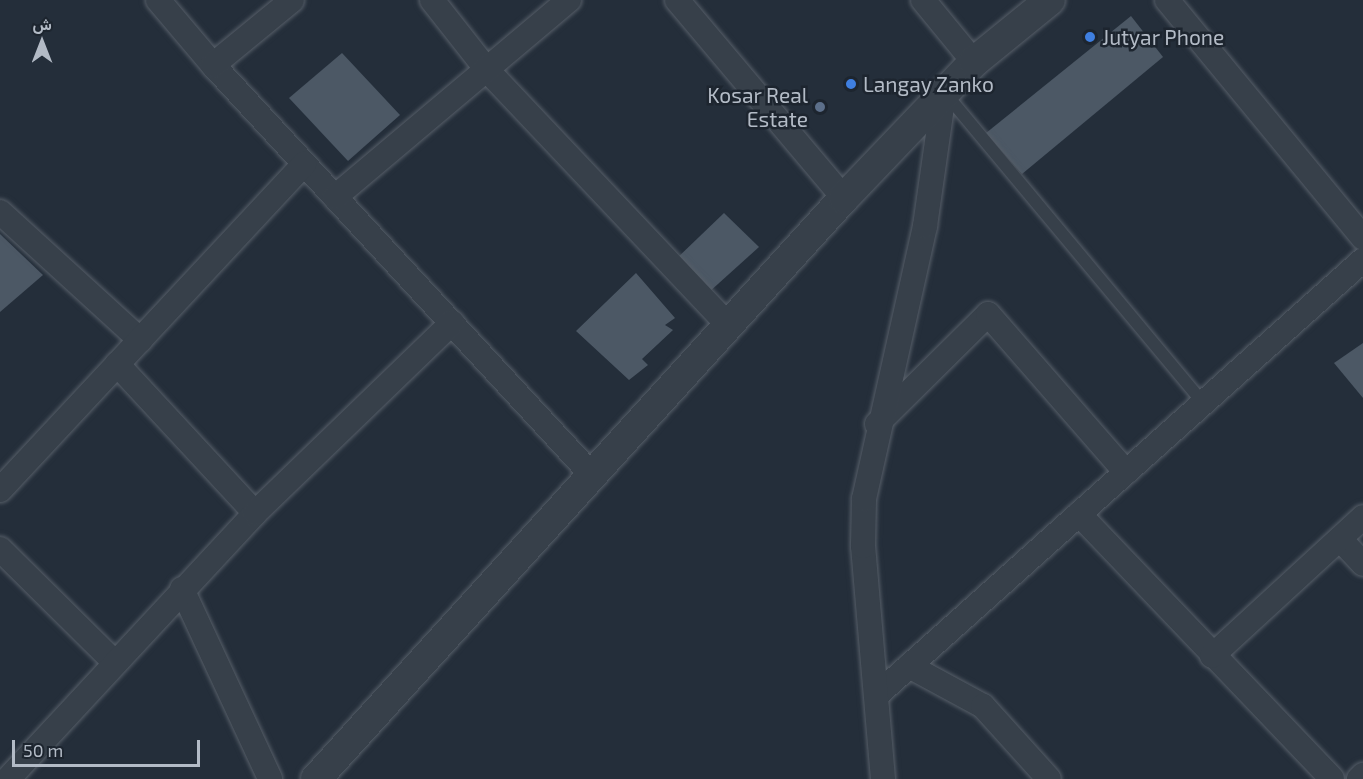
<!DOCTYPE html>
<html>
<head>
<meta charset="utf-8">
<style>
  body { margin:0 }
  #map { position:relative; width:1363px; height:779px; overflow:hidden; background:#242e3a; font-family:"Exo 2",Vazirmatn,sans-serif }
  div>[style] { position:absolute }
  .building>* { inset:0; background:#4c5865 }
  .roads { filter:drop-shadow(0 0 2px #565e68) drop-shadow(0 0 2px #565e68) }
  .service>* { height:12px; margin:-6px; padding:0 6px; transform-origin:6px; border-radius:6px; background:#37404a }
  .minor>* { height:24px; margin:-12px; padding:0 12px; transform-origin:12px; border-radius:12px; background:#37404a }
  .tertiary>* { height:30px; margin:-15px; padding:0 15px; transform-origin:15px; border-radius:15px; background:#37404a }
  .dots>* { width:16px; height:16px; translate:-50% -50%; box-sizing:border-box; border:3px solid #1d252f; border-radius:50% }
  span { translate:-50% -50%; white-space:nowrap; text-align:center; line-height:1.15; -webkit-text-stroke:5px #1d252f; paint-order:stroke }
  .poi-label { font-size:21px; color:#b3bbc6 }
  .left { translate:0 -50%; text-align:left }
  .right { translate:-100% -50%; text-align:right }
  .north { position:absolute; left:12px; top:12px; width:60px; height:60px; -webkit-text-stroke:4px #1d252f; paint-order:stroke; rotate:0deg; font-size:16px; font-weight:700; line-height:24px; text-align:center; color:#b3bbc6 }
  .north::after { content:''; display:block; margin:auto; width:21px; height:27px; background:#b3bbc6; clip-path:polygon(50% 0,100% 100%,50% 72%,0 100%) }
  .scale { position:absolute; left:12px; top:740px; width:188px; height:27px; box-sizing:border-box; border:3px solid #b3bbc6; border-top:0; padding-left:8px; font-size:18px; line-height:21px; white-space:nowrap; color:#b3bbc6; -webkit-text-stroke:4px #1d252f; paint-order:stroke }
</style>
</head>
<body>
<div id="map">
  <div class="building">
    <div style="clip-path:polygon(1131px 16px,1163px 57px,1022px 174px,986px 133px)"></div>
    <div style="clip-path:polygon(342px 53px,400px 115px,348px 161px,289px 98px)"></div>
    <div style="clip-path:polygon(724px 213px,759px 247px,708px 293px,674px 261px)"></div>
    <div style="clip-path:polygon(0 234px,43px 275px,0 312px)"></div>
    <div style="clip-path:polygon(636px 273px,675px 318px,665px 325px,673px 330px,642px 359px,648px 365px,629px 380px,576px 331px)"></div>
    <div style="clip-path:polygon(1363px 343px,1363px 398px,1334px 363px)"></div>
  </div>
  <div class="roads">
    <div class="service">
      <div style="left:945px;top:93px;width:403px;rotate:50.2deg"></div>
    </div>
    <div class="minor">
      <div style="left:158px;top:0;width:85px;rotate:49.8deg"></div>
      <div style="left:213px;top:65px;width:558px;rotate:47.25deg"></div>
      <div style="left:432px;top:0;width:89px;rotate:51.8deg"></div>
      <div style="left:487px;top:70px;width:351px;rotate:46.6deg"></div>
      <div style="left:677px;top:0;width:259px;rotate:49.9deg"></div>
      <div style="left:923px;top:0;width:80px;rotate:50.6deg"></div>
      <div style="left:1167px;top:0;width:308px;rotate:50.5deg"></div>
      <div style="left:213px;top:65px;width:102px;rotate:-39.4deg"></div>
      <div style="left:335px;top:197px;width:306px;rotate:-40.1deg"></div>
      <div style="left:0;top:212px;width:190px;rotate:42.4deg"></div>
      <div style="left:117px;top:364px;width:203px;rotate:47.2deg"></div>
      <div style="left:877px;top:424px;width:156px;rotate:-44.7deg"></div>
      <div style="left:988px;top:314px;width:210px;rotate:48.9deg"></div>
      <div style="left:0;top:490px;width:446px;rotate:-47deg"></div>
      <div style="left:1079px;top:514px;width:366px;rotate:46.3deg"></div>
      <div style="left:1340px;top:539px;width:34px;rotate:47deg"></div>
      <div style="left:0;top:549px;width:159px;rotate:44.7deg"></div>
      <div style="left:182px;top:589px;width:209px;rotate:65.1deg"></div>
      <div style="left:1212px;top:656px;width:205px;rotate:-42.6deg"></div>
      <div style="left:909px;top:666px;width:84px;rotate:28.4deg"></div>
      <div style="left:983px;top:706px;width:98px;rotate:47.9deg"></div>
      <div style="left:878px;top:694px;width:651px;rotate:-41.82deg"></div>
      <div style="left:8px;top:779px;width:363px;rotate:-47.1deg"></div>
      <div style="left:255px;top:513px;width:274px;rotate:-44deg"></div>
      <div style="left:883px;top:779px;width:234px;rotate:-94.9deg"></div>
      <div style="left:863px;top:546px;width:47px;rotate:-88.8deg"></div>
      <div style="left:864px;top:499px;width:280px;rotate:-77.4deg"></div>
      <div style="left:925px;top:226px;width:135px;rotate:-81.9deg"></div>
      <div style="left:1359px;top:779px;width:6px;rotate:-45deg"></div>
    </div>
    <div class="tertiary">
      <div style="left:316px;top:779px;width:785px;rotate:-47.74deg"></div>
      <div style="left:844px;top:198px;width:188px;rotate:-46.3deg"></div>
      <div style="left:974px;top:62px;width:98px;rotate:-39.2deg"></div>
    </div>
  </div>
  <div class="dots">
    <div style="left:1090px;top:37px;background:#3f7fe0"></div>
    <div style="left:851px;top:84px;background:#3f7fe0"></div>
    <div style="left:820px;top:107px;background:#5c6f8a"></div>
  </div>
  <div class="poi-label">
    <span class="left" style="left:1102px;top:37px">Jutyar Phone</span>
    <span class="left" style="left:863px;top:84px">Langay Zanko</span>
    <span class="right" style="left:808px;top:107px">Kosar Real<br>Estate</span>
  </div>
  <div class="north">ش</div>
  <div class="scale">50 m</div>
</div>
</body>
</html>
